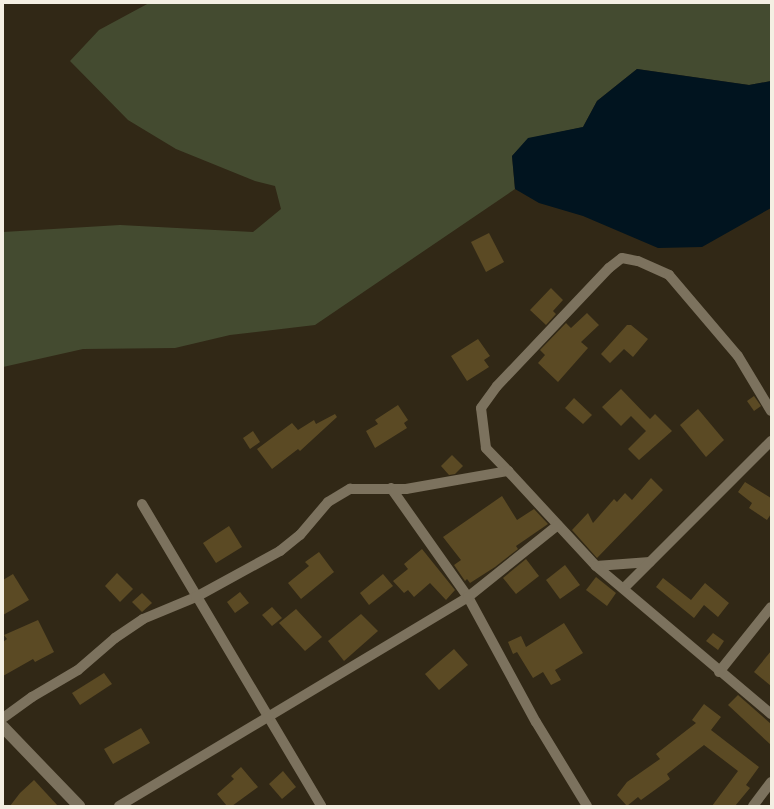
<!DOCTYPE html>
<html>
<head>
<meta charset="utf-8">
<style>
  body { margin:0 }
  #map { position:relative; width:774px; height:809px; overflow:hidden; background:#312816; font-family:"DM Sans",sans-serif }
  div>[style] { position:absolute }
  .green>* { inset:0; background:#444b30 }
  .water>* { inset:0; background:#01141f }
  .building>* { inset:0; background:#5b4a24 }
  .street>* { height:10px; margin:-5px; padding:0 5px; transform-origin:5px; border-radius:5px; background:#7c725e }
  .secondary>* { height:12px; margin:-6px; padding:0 6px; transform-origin:6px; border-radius:6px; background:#7c725e }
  span { translate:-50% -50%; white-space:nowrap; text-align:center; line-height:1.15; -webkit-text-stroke:3px #271f0d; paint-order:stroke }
  .frame { position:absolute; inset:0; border:4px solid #f4efe3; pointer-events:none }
</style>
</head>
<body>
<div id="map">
  <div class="green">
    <div style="clip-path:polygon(149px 3px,771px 3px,771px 81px,749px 85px,637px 69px,597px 101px,583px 127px,528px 139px,512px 156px,515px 189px,315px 325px,230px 335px,175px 348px,83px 349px,3px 367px,3px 232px,120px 225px,253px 232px,281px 209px,275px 186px,255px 181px,176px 149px,128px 120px,70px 61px,99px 30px)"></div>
  </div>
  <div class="water">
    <div style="clip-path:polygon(637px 69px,749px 85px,771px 81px,771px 208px,702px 247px,658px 248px,583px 216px,539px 203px,515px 189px,512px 156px,528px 138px,583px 127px,597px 101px)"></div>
  </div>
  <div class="building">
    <div style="clip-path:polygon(489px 233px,504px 262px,486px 272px,471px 242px)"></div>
    <div style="clip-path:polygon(551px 288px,563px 300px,553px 311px,556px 314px,546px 325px,530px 310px)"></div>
    <div style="clip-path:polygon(587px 313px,599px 325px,581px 342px,588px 348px,558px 382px,538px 363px,545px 355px,540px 350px,566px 323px,571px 328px)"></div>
    <div style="clip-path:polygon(627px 325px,631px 325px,648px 339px,633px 357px,624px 349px,610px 363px,601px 354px)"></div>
    <div style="clip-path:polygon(478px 339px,490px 356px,484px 360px,489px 367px,467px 381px,451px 356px)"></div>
    <div style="clip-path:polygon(621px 389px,650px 419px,655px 414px,672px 431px,639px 460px,628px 449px,646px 431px,631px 416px,621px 426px,602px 407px)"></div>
    <div style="clip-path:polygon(754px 396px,761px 406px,754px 411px,747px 401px)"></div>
    <div style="clip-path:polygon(574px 398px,592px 415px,583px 424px,565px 408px)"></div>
    <div style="clip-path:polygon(398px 405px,408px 420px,404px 423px,407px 428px,375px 448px,366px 431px,378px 424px,375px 420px)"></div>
    <div style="clip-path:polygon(698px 409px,724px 440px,706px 457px,680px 425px)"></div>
    <div style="clip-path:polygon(335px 414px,337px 417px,300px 451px,298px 449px,272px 469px,257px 449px,292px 423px,298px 430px,314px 420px,316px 424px)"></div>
    <div style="clip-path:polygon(253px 431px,260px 442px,250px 449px,243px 438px)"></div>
    <div style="clip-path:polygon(452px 455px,463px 466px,455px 474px,449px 475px,441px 466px)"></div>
    <div style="clip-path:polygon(651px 478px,663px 490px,597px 558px,572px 530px,588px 513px,593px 523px,614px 499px,617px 502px,625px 493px,632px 500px)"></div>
    <div style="clip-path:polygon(745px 482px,771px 498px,771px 514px,767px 520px,749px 508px,752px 503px,738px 492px)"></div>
    <div style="clip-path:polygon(502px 496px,517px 520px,534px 509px,548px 524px,516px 546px,518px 549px,495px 567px,470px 583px,467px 579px,465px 581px,454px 565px,461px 560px,443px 537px)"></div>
    <div style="clip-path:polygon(229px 526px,242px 547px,216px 563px,203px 543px)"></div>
    <div style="clip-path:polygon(422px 549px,455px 590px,446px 600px,430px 583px,414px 597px,408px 590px,404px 593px,393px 581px,408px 569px,404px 564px)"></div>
    <div style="clip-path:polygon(319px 552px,334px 572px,301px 599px,288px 583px,309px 566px,305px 562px)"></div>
    <div style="clip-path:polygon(526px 559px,539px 576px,516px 594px,503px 578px)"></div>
    <div style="clip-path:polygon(565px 565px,580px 585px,560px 599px,546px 580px)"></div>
    <div style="clip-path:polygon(117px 573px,133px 589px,120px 602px,105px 586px)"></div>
    <div style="clip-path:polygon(13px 574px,29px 600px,3px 615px,3px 580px)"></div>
    <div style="clip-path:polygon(383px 574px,393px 586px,369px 605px,360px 593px)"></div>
    <div style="clip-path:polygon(596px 577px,616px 593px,607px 606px,586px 590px)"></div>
    <div style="clip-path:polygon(663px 578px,691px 600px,705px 583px,729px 603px,718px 617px,704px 605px,694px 618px,656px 587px)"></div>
    <div style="clip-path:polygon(240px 592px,249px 603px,235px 613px,227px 602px)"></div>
    <div style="clip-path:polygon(142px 593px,152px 603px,142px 612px,132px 602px)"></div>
    <div style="clip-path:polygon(272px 607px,282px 618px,272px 626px,262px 615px)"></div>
    <div style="clip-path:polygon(296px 609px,322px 637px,305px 651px,279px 623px)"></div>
    <div style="clip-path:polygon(361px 614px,378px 631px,344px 661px,328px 641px)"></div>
    <div style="clip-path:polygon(38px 620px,54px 652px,35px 662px,33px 659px,3px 676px,3px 642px,7px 639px,4px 635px)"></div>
    <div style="clip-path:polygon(564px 623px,583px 653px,555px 670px,561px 680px,551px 685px,543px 672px,533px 678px,517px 652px,513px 654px,508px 642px,521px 636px,526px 647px)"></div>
    <div style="clip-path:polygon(713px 633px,724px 641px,718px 650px,706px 641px)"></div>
    <div style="clip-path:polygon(454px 649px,468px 665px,439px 690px,425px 674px)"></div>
    <div style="clip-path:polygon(771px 651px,771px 686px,754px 672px)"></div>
    <div style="clip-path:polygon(104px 673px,112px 684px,80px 705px,72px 693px)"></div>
    <div style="clip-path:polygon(738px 695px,771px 724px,771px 745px,728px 705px)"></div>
    <div style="clip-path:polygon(704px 704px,721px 717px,711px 730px,759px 767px,746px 785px,750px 788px,735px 806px,712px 806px,738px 771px,704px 745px,667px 774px,670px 779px,641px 800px,638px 797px,627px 806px,617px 795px,627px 782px,660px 759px,656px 754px,696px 723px,692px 720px)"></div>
    <div style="clip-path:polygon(141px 728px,150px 743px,113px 764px,104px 749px)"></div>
    <div style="clip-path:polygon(241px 767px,258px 787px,232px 806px,227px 806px,217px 794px,234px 779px,231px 776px)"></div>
    <div style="clip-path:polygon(283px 771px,296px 787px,282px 799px,269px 784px)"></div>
    <div style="clip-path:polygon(34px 780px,58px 806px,10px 806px,20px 793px)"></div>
  </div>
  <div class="street">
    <div style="left:508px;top:471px;width:32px;rotate:-134deg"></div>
    <div style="left:486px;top:448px;width:40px;rotate:-97.1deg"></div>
    <div style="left:481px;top:408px;width:27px;rotate:-54deg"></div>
    <div style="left:497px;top:386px;width:163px;rotate:-46.5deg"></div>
    <div style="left:609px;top:268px;width:16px;rotate:-38deg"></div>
    <div style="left:622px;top:258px;width:16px;rotate:11deg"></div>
    <div style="left:638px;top:261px;width:34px;rotate:24deg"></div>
    <div style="left:669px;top:275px;width:106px;rotate:49.6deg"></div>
    <div style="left:738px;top:356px;width:64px;rotate:59deg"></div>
    <div style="left:391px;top:488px;width:133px;rotate:54.8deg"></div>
    <div style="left:468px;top:597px;width:142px;rotate:61.5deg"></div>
    <div style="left:536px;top:722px;width:98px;rotate:58.7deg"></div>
    <div style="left:142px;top:504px;width:351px;rotate:59.3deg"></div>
    <div style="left:596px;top:566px;width:54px;rotate:-4.2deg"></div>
    <div style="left:624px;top:588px;width:208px;rotate:-45deg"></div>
    <div style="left:719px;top:672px;width:83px;rotate:-51.3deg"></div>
    <div style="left:3px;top:718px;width:36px;rotate:-36deg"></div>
    <div style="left:32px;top:697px;width:53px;rotate:-30.4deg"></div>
    <div style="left:78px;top:670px;width:49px;rotate:-40.9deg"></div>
    <div style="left:115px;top:638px;width:34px;rotate:-34deg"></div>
    <div style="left:143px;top:619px;width:57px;rotate:-22.5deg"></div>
    <div style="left:196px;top:597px;width:96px;rotate:-28.7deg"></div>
    <div style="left:280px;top:551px;width:26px;rotate:-39deg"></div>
    <div style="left:300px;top:535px;width:43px;rotate:-49.7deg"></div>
    <div style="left:328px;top:502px;width:26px;rotate:-31deg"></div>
    <div style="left:350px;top:489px;width:56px"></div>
    <div style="left:406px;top:489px;width:104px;rotate:-10deg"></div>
    <div style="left:508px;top:471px;width:129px;rotate:47.2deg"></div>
    <div style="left:596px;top:566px;width:229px;rotate:40.2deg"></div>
    <div style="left:119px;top:806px;width:407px;rotate:-30.9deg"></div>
    <div style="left:468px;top:597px;width:115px;rotate:-38.7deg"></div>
    <div style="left:753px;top:806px;width:30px;rotate:-53deg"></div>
  </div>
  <div class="secondary">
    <div style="left:3px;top:727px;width:110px;rotate:46.1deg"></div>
  </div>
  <div class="frame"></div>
</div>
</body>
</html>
